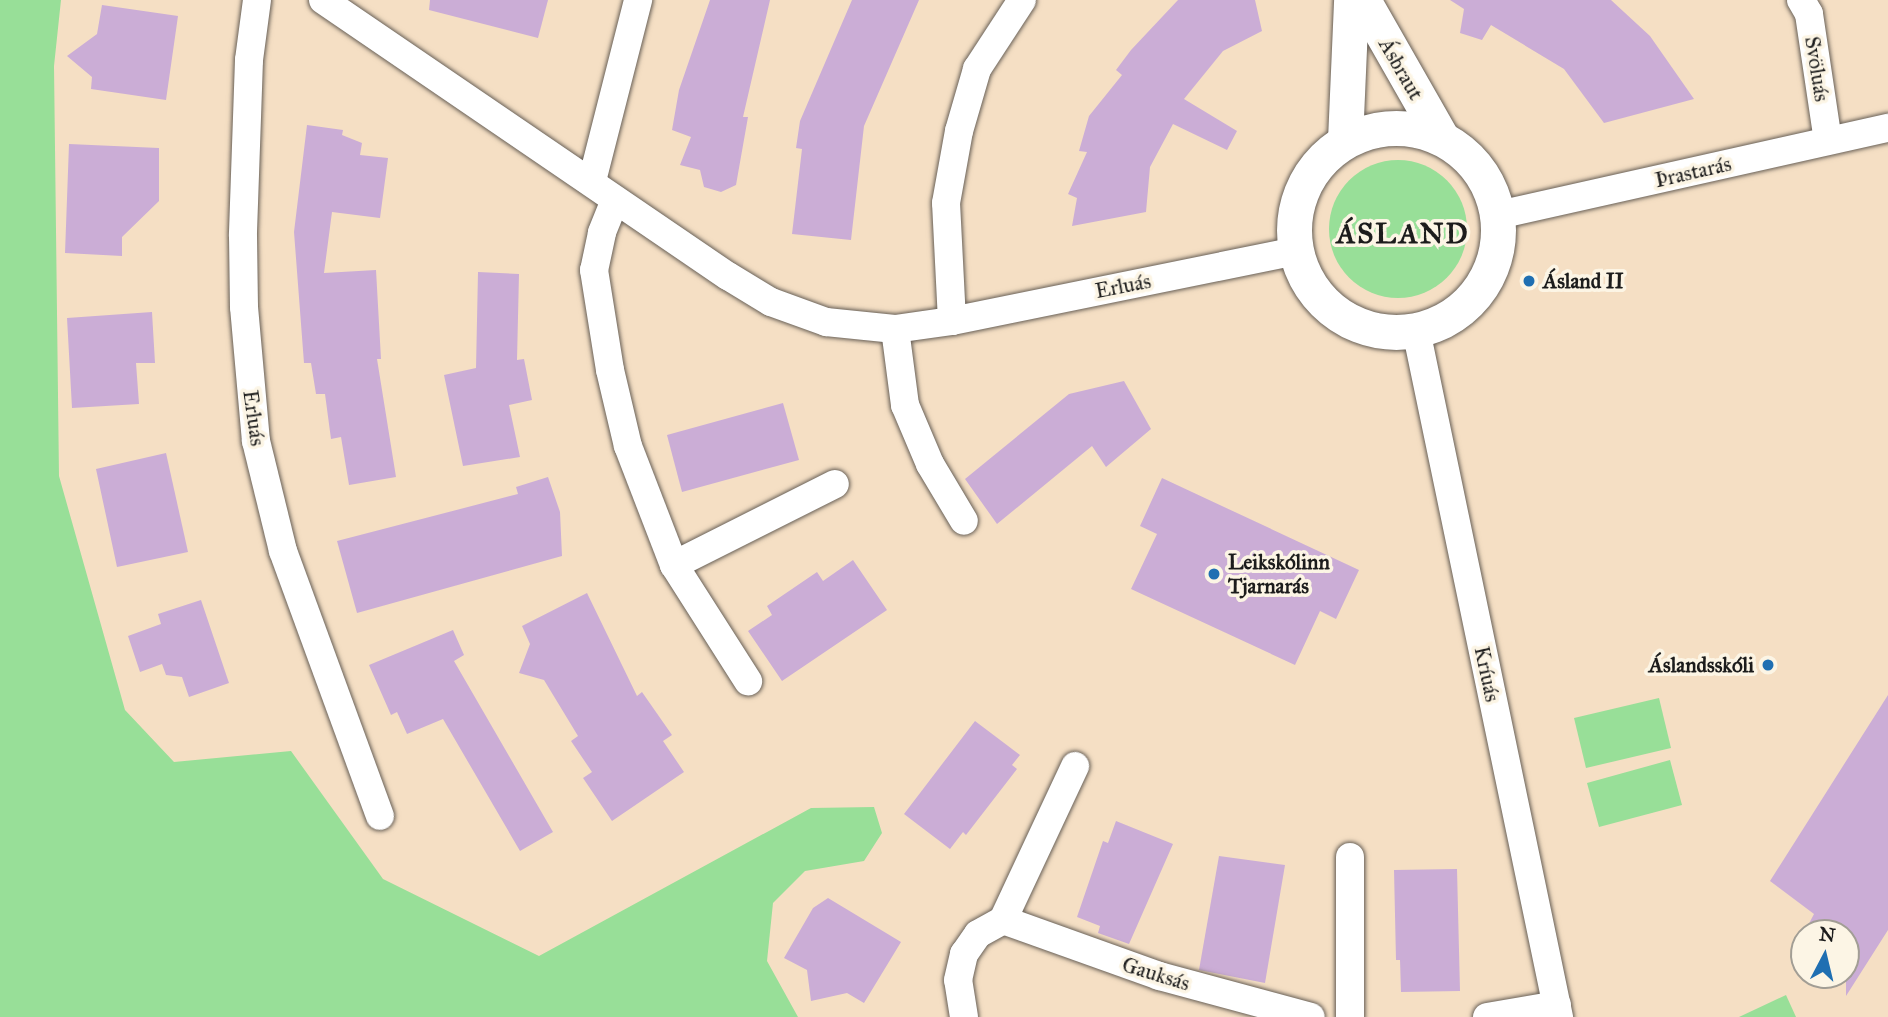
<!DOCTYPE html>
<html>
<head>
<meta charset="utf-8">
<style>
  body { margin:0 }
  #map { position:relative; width:1888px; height:1017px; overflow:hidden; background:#f5dfc4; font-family:"IM FELL Great Primer",serif }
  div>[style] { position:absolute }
  .green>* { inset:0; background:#98df98 }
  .round { border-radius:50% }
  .building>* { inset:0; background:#cbadd6 }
  .roads { filter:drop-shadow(0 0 2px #686057) drop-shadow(0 0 2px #686057) }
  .minor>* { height:28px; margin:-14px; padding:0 14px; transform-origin:14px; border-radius:14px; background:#fff }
  .tertiary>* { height:35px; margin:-17.5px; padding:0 17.5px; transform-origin:17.5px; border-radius:17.5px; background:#fff }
  .tertiary>.ring { margin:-17.5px; padding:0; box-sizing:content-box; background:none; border:35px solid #fff; border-radius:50% }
  .dots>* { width:19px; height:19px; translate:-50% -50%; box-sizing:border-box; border:4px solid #fcf5e5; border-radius:50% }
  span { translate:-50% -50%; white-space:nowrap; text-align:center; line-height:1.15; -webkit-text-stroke:7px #fcf5e5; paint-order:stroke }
  .street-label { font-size:21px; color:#1c1c1c }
  .poi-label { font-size:21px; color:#1c1c1c; font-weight:700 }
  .left { translate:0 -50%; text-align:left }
  .right { translate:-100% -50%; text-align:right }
  .district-label { font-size:28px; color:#1c1c1c; font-weight:700; letter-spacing:2px }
  .north { position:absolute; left:1790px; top:919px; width:70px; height:70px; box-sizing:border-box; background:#fcf5e5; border:2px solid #a29e95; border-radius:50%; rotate:7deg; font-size:19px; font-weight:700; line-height:28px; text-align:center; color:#1c1c1c }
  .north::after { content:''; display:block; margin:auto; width:24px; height:32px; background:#1f6fb2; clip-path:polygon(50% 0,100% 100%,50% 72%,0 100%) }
</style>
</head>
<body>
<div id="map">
  <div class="green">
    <div style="clip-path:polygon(0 0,61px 0,54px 66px,59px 476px,125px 710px,174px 762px,291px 751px,383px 879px,539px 956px,811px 808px,874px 807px,882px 833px,864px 861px,805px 871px,773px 903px,767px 961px,798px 1017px,0 1017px)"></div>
    <div class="round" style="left:1329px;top:160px;width:138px;height:138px"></div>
    <div style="clip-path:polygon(1659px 698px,1671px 748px,1586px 768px,1574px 718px)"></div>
    <div style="clip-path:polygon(1670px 760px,1682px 805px,1599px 827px,1587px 783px)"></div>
    <div style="clip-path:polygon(1786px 995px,1796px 1017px,1739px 1017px)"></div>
  </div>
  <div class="building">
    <div style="clip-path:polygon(430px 0,548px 0,538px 38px,429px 10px)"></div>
    <div style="clip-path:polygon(710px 0,770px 0,743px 117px,748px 117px,736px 185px,721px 192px,704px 187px,700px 170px,680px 165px,691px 137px,672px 130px,679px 90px)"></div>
    <div style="clip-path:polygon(852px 0,919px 0,864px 126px,851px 240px,792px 234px,802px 149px,796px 148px,800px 121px)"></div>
    <div style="clip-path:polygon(1178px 0,1255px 0,1262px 31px,1223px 51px,1184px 99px,1237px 131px,1227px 150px,1173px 124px,1150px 167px,1146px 212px,1072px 226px,1077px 198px,1068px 194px,1087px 152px,1079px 151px,1089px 116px,1122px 75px,1116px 70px,1131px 50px)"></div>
    <div style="clip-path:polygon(1450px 0,1611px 0,1650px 36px,1694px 99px,1604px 123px,1564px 69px,1491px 25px,1482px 40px,1460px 33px,1464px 9px)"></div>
    <div style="clip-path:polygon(102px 5px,178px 16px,166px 100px,91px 89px,92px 77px,67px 56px,97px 34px)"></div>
    <div style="clip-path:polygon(307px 125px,343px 130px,342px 135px,362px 143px,360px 155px,388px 158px,380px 218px,332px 212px,324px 273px,376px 270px,381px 359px,377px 359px,396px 477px,349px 485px,341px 437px,331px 439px,325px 394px,316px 394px,311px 363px,304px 363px,294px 232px)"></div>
    <div style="clip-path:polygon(69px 144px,159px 148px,159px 201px,122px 237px,122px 256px,65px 253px)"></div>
    <div style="clip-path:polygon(478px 272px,519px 274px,517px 360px,524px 359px,532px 400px,509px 405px,520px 457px,463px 466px,444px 375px,476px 368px)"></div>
    <div style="clip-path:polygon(152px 312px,155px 363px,136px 363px,139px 404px,72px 408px,67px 318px)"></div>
    <div style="clip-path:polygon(1124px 381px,1151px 429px,1106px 467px,1092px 446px,997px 524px,965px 479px,1069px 394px)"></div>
    <div style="clip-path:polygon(783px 403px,799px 460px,682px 492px,667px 435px)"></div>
    <div style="clip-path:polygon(166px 453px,188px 552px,117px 567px,96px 469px)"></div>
    <div style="clip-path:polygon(548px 477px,560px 512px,562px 556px,357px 613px,337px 541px,518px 494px,516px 487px)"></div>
    <div style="clip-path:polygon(1162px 478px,1359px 570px,1336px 619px,1320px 611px,1295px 665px,1131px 589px,1157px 534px,1140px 526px)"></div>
    <div style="clip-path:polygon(853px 560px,887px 610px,782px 681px,748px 631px,772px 615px,767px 606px,817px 572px,823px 581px)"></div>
    <div style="clip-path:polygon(587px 593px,637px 696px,642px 692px,672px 735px,663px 741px,684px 772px,612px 821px,583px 778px,592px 772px,571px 741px,578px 736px,544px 680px,519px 673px,530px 644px,522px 626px)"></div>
    <div style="clip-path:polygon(201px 600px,229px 683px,189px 697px,182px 677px,166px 675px,162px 664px,140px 672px,128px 636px,161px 624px,158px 614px)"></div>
    <div style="clip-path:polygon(453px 630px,464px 655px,454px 661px,553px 832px,520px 851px,443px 719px,407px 734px,397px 712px,391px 715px,369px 665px)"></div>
    <div style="clip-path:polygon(1888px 695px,1888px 930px,1846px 996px,1846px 933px,1804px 933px,1814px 914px,1770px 881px)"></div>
    <div style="clip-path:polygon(975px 721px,1020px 755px,1012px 765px,1017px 769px,966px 835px,963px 832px,950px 849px,904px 814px)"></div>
    <div style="clip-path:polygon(1116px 821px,1173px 844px,1129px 944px,1098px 933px,1100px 926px,1077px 917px,1103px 841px,1108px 843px)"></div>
    <div style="clip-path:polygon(1219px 856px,1285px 865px,1265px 983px,1199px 970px)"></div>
    <div style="clip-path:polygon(1457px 869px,1460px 991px,1401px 992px,1400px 960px,1396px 960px,1394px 870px)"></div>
    <div style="clip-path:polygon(828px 898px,901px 942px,864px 1003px,847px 993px,811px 1001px,807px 970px,784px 958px,813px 908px)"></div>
  </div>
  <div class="roads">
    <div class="minor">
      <div style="left:257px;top:0;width:61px;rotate:97.6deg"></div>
      <div style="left:249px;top:60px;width:176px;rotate:92deg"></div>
      <div style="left:243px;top:236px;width:71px;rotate:89.2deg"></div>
      <div style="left:244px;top:307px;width:135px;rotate:84.9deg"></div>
      <div style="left:256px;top:441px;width:113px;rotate:76.2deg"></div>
      <div style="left:283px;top:551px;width:282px;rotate:69.9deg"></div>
      <div style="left:323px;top:0;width:490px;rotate:34.3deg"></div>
      <div style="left:728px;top:276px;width:50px;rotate:31.2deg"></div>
      <div style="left:771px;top:302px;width:59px;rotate:20deg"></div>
      <div style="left:826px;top:322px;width:69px;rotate:5.8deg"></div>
      <div style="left:895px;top:329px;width:58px;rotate:-8deg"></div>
      <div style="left:952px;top:321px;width:350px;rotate:-11.5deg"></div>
      <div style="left:1801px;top:0;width:16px;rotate:60deg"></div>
      <div style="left:1809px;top:14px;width:128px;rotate:81.5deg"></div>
      <div style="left:592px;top:181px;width:187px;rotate:-75.7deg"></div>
      <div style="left:615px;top:200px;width:35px;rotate:112deg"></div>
      <div style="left:602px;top:233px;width:38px;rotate:102deg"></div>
      <div style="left:594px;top:270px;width:101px;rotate:80.9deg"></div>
      <div style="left:610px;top:370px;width:78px;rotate:76.7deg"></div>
      <div style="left:628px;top:446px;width:128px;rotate:68.9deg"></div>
      <div style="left:674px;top:565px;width:138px;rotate:57.5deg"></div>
      <div style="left:1498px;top:215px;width:400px;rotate:-12.6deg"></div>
      <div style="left:952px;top:321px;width:118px;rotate:-92.9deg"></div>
      <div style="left:946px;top:203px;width:73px;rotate:-79.8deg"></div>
      <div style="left:959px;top:131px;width:65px;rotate:-73.8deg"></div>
      <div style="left:977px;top:69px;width:82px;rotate:-56.9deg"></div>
      <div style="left:895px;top:329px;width:77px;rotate:82.5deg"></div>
      <div style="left:905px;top:405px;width:64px;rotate:67deg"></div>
      <div style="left:930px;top:464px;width:66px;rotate:59.2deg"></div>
      <div style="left:1416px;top:330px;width:702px;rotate:78.24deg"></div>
      <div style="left:674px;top:565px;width:180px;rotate:-26.7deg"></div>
      <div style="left:1003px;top:920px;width:166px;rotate:19.7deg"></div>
      <div style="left:1159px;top:976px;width:157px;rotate:15.1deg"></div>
      <div style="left:964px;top:1017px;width:37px;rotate:-99deg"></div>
      <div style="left:958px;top:980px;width:27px;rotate:-77deg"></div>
      <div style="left:964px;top:954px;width:24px;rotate:-55deg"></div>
      <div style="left:978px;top:934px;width:29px;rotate:-29deg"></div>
      <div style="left:1003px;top:920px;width:170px;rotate:-64.9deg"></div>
      <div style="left:1350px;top:1017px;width:160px;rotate:-90deg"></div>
      <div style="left:1487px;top:1017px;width:71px;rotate:-9.7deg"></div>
    </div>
    <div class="tertiary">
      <div style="left:1363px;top:0;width:158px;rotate:60.3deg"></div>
      <div class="ring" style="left:1294px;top:128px;width:169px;height:169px"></div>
      <div style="left:1345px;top:140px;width:140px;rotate:-87.5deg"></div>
    </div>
  </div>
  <div class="dots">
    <div style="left:1529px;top:281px;background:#1f6fb2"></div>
    <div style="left:1214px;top:574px;background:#1f6fb2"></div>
    <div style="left:1768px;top:665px;background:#1f6fb2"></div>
  </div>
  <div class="street-label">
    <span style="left:1401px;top:69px;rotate:60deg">Ásbraut</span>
    <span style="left:1817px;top:69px;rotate:81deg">Svöluás</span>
    <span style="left:1693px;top:172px;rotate:-13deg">Þrastarás</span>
    <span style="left:1123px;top:286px;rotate:-11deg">Erluás</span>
    <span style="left:254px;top:418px;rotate:82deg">Erluás</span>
    <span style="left:1487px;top:674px;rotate:78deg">Kríuás</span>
    <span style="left:1156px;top:974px;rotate:17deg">Gauksás</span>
  </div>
  <div class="poi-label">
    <span class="left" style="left:1543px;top:281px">Ásland II</span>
    <span class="left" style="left:1228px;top:574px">Leikskólinn<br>Tjarnarás</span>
    <span class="right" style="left:1754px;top:665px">Áslandsskóli</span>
  </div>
  <div class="district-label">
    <span style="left:1403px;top:234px">ÁSLAND</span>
  </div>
  <div class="north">N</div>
</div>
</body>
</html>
